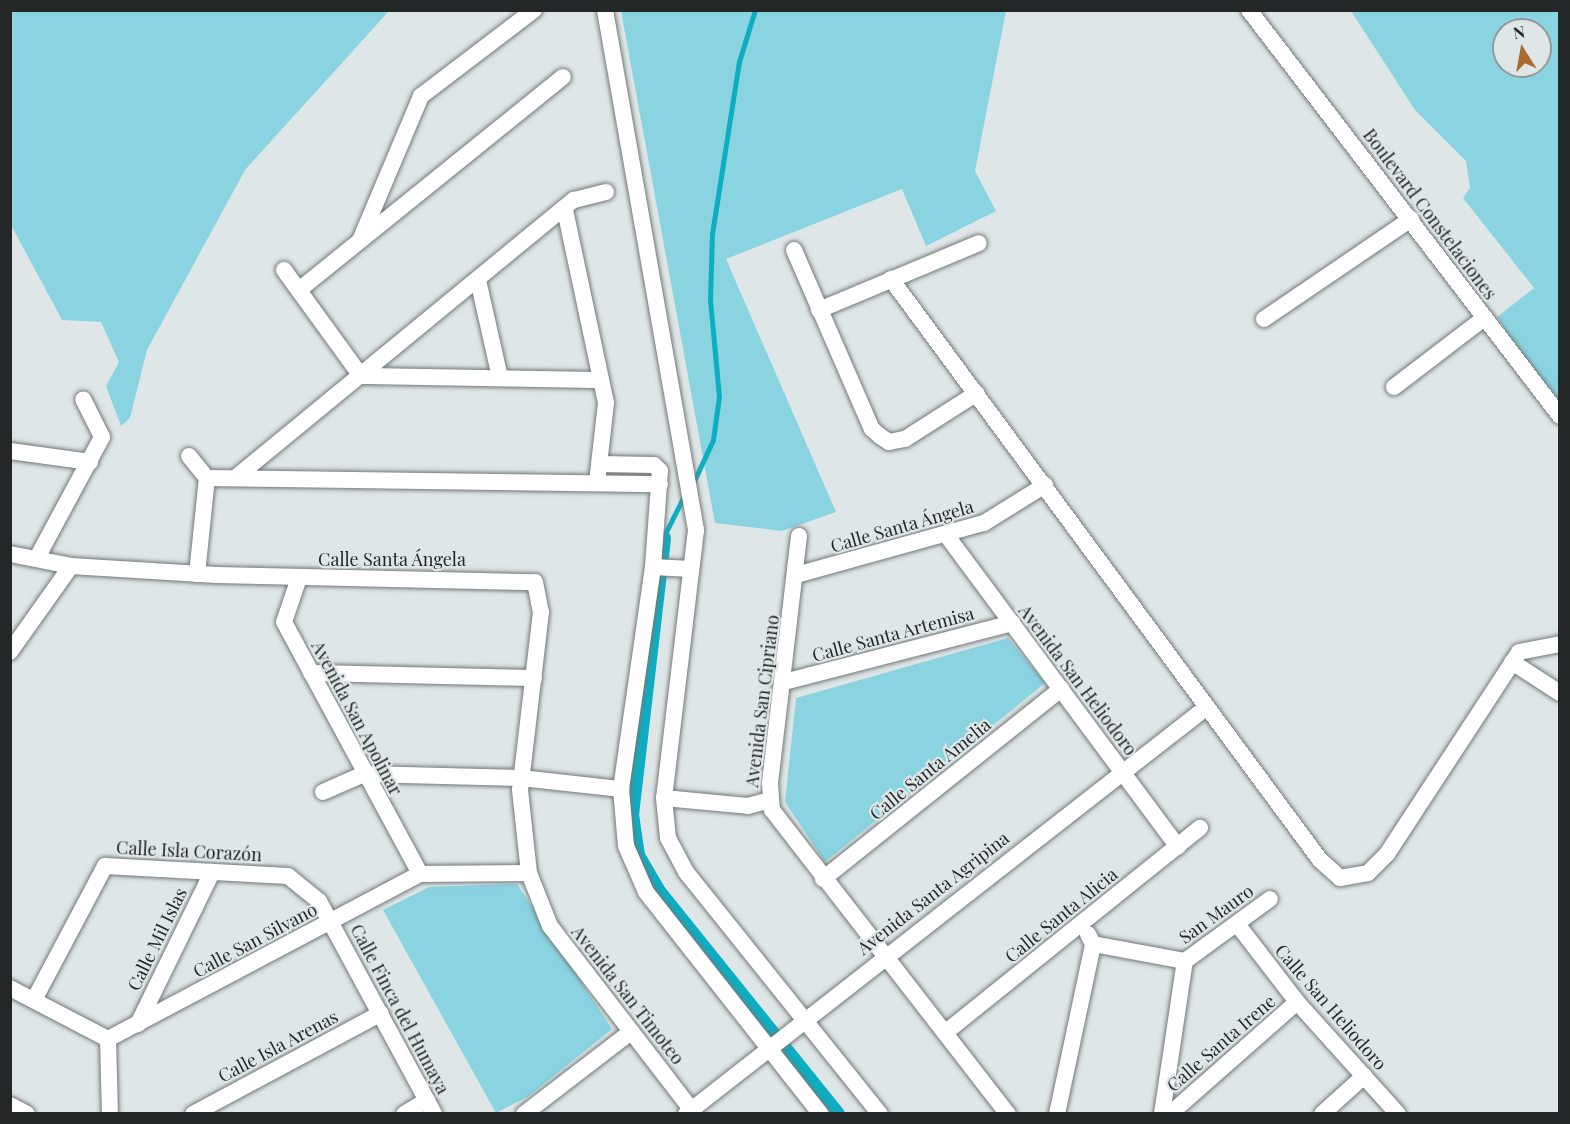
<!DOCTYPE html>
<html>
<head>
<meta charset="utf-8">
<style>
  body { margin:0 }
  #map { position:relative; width:1570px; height:1124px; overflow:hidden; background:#dfe6e7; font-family:"Playfair Display",serif }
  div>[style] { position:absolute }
  .green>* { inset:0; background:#8ad4e1 }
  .stream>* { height:4.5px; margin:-2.25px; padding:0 2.25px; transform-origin:2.25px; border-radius:2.25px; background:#0daec3 }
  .canal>* { height:15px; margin:-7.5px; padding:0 7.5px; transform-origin:7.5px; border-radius:7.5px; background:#0daec3 }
  .roads { filter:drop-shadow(0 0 2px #727879) drop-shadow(0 0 2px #727879) }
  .minor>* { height:16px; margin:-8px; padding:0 8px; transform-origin:8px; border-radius:8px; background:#fff }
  span { translate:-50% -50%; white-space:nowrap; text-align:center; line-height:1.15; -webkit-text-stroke:4.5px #dfe6e7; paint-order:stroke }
  .street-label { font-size:18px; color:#242728 }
  .frame { position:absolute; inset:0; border:12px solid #242728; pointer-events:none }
  .north { position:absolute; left:1492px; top:18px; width:60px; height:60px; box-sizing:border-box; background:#dfe6e7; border:2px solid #949a9b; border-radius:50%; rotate:349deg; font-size:16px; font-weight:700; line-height:24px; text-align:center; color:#242728 }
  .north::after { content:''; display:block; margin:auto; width:21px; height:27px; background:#aa6b32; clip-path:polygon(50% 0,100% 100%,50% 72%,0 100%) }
</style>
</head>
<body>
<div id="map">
  <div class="green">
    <div style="clip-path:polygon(10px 11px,389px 11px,245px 170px,147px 350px,130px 418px,121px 426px,106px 386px,119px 362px,101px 322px,62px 320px,11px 225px)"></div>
    <div style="clip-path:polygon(621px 11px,1006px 11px,975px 171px,996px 211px,926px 246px,902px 189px,726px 259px,836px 512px,782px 531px,715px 523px)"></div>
    <div style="clip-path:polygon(evenodd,1351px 11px,1559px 11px,1559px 408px,1497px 317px,1534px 288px,1463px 198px,1470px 188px,1466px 161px,1415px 110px,1351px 11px,1504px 30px,1540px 30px,1540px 66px,1504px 66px,1504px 30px)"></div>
    <div style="clip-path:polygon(1008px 638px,1045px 683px,825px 862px,785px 802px,796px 698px)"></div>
    <div style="clip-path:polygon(517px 884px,612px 1029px,529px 1096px,496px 1113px,383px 910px,429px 887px)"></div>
  </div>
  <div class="stream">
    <div style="left:694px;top:481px;width:45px;rotate:-65.1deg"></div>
    <div style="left:713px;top:440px;width:43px;rotate:-82.1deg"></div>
    <div style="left:719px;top:397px;width:97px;rotate:-95.3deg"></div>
    <div style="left:710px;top:300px;width:66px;rotate:-88.3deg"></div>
    <div style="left:712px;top:234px;width:174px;rotate:-81.1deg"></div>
    <div style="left:739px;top:62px;width:54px;rotate:-72.9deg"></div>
    <div style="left:663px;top:538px;width:47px;rotate:-63.4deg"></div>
  </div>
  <div class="canal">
    <div style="left:663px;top:538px;width:278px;rotate:96.6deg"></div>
    <div style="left:631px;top:814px;width:41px;rotate:81.7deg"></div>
    <div style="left:637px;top:855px;width:42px;rotate:59.7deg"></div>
    <div style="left:658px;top:891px;width:286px;rotate:51.2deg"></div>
  </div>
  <div class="roads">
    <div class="minor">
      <div style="left:605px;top:10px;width:528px;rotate:80.07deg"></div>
      <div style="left:696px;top:530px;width:270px;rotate:96.8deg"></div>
      <div style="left:664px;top:798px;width:40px;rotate:84.3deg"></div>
      <div style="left:668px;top:838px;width:38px;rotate:62deg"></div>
      <div style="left:686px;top:872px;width:310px;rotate:51.3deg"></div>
      <div style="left:1249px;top:10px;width:511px;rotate:52.55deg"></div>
      <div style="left:565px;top:210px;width:197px;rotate:78deg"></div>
      <div style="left:606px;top:403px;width:80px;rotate:96.5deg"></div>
      <div style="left:361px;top:238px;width:154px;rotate:-67.1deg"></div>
      <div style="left:421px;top:96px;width:142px;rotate:-37.3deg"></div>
      <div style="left:794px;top:250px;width:195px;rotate:66.5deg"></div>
      <div style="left:872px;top:429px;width:11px;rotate:41deg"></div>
      <div style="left:880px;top:436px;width:11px;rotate:34deg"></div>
      <div style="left:889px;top:442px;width:16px;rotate:-11deg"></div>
      <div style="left:905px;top:439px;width:85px;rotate:-32.6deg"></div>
      <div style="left:284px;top:270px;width:131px;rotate:54deg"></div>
      <div style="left:361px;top:376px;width:240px;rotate:1deg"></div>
      <div style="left:891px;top:279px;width:722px;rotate:53.56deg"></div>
      <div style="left:1320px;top:860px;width:27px;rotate:42deg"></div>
      <div style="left:1340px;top:878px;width:28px;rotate:-10deg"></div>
      <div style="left:1368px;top:873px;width:27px;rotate:-45deg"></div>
      <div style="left:1387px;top:854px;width:241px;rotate:-56.8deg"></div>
      <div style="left:1519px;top:652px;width:42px;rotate:-11deg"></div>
      <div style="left:478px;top:280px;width:100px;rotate:77.3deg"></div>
      <div style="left:299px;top:290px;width:339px;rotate:-38.9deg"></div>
      <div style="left:819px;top:310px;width:173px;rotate:-22.7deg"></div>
      <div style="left:1264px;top:319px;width:178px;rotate:-34.2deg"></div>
      <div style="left:1394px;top:387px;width:112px;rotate:-37.4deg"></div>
      <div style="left:10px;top:451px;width:81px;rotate:7.8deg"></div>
      <div style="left:189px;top:456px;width:28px;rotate:51deg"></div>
      <div style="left:207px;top:478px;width:453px;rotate:0.8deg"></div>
      <div style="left:600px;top:464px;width:54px;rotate:1.1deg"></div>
      <div style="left:654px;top:465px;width:8px;rotate:45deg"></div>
      <div style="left:660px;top:471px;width:96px;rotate:94.2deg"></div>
      <div style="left:235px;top:478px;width:438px;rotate:-39.4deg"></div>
      <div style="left:574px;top:200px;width:33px;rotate:-14deg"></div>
      <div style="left:799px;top:536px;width:249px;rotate:96.7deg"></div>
      <div style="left:770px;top:783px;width:27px;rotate:86deg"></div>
      <div style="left:772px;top:810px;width:385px;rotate:52.2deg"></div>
      <div style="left:947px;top:536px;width:387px;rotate:53.4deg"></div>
      <div style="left:10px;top:554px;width:62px;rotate:11.1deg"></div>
      <div style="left:71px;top:566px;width:146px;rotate:3.5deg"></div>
      <div style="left:217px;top:575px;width:318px;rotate:1.3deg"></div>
      <div style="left:535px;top:582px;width:31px;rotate:79deg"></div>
      <div style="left:541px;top:612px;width:179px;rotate:96.7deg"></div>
      <div style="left:520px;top:790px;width:83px;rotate:83.8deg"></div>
      <div style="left:529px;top:873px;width:57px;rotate:68.4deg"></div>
      <div style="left:550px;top:926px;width:237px;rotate:52.4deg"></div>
      <div style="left:38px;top:556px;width:135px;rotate:-61.7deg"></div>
      <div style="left:102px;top:437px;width:42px;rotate:-116.6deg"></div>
      <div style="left:691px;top:569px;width:38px;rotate:-177deg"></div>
      <div style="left:653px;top:567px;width:224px;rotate:98.2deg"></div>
      <div style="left:621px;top:789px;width:57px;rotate:85deg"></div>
      <div style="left:626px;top:846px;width:50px;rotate:66.5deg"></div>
      <div style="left:646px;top:892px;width:283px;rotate:51.8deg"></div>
      <div style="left:197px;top:574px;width:97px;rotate:-84.1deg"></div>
      <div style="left:796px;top:575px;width:195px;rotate:-15.5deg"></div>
      <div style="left:984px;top:523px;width:72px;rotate:-31.9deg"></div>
      <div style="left:299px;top:578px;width:46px;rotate:108.8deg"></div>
      <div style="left:284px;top:622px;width:286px;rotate:61.6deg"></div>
      <div style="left:10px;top:652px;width:105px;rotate:-54.7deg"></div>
      <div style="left:1512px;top:662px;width:57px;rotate:32.9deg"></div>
      <div style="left:311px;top:673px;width:223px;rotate:1.3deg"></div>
      <div style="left:784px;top:682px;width:236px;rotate:-14.5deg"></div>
      <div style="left:323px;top:792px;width:45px;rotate:-23.7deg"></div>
      <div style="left:364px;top:774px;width:157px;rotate:1.5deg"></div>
      <div style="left:521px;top:778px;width:101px;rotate:6.3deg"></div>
      <div style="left:664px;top:798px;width:84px;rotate:5.4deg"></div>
      <div style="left:748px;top:806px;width:23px;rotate:-15deg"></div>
      <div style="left:823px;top:879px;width:305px;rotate:-38.6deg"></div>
      <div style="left:1237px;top:924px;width:98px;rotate:52.4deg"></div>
      <div style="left:1297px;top:1002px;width:151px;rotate:48deg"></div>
      <div style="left:1093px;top:944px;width:94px;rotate:10.5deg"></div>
      <div style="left:1185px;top:961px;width:105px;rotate:-36.1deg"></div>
      <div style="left:10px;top:988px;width:110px;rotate:27.5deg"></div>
      <div style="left:108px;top:1039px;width:353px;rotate:-27.9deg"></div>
      <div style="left:420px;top:874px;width:109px;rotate:-0.5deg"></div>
      <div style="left:34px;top:1000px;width:152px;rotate:-62.1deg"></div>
      <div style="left:105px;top:866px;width:183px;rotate:3.1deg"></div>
      <div style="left:288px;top:876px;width:40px;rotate:39deg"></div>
      <div style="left:319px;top:901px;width:242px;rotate:61.6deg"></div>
      <div style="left:138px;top:1024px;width:169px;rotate:-64deg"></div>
      <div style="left:946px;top:1032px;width:326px;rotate:-38.8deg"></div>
      <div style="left:108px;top:1039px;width:75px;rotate:88.5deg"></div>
      <div style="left:10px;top:1105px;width:19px;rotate:28deg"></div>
      <div style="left:193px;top:1114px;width:213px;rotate:-28.2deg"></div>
      <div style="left:404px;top:1114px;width:27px;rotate:-31deg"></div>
      <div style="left:524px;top:1114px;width:135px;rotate:-37.5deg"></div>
      <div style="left:686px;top:1114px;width:661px;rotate:-38deg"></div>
      <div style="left:1057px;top:1114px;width:174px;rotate:-78deg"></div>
      <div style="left:1093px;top:944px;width:11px;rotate:-117deg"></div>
      <div style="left:1162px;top:1114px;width:155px;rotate:-81.5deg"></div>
      <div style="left:1170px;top:1114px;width:169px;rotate:-41.4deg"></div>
      <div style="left:1322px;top:1114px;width:57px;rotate:-42.1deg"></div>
    </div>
  </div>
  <div class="street-label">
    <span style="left:1430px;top:214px;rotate:53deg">Boulevard Constelaciones</span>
    <span style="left:902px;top:526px;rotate:-16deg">Calle Santa Ángela</span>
    <span style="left:392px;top:559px">Calle Santa Ángela</span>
    <span style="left:893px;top:634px;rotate:-15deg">Calle Santa Artemisa</span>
    <span style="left:1078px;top:680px;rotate:53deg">Avenida San Heliodoro</span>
    <span style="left:762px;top:701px;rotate:-83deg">Avenida San Cipriano</span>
    <span style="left:357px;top:718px;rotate:62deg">Avenida San Apolinar</span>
    <span style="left:930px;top:769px;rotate:-39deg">Calle Santa Amelia</span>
    <span style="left:189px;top:851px;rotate:3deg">Calle Isla Corazón</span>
    <span style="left:933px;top:893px;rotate:-38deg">Avenida Santa Agripina</span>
    <span style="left:1216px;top:914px;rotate:-36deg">San Mauro</span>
    <span style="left:1061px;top:915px;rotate:-39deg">Calle Santa Alicia</span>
    <span style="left:157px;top:939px;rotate:-64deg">Calle Mil Islas</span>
    <span style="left:255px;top:940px;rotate:-28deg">Calle San Silvano</span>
    <span style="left:628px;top:995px;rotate:52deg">Avenida San Timoteo</span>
    <span style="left:1331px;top:1007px;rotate:49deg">Calle San Heliodoro</span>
    <span style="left:400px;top:1009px;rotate:62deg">Calle Finca del Humaya</span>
    <span style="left:1221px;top:1043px;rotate:-41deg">Calle Santa Irene</span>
    <span style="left:278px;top:1046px;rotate:-28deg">Calle Isla Arenas</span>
  </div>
  <div class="frame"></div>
  <div class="north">N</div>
</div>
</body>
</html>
